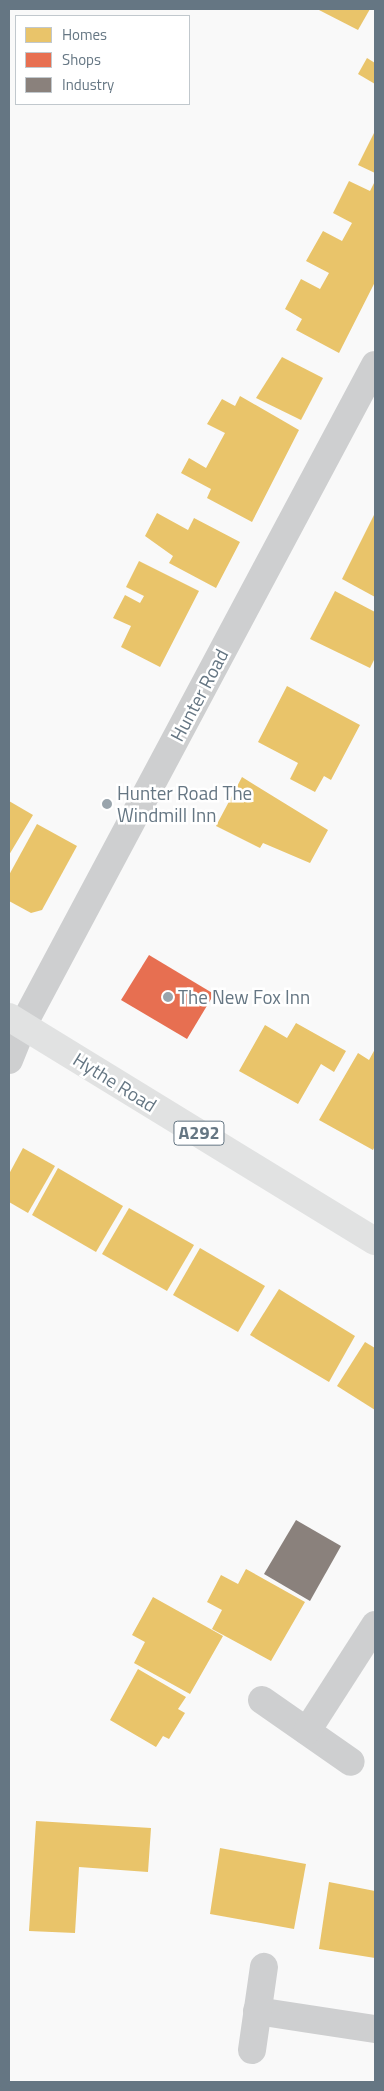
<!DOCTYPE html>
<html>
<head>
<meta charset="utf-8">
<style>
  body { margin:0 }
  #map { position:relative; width:384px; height:2091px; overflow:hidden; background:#f9f9f9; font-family:"Titillium Web",sans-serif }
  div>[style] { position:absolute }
  .homes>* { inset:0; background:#e9c46a }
  .shops>* { inset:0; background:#e76f51 }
  .industry>* { inset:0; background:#8a817c }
  .minor>* { height:28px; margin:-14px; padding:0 14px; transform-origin:14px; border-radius:14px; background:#cecfd0 }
  .primary>* { height:28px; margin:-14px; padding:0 14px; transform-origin:14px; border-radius:14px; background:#e1e2e2 }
  .dots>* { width:14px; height:14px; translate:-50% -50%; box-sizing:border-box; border:2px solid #fff; border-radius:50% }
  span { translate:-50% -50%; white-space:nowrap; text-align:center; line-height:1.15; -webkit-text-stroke:5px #fff; paint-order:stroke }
  .shield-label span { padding:1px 4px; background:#fff; border:1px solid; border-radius:4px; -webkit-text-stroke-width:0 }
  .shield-label { font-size:18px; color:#657683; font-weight:700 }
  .street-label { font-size:19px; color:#657683 }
  .poi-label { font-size:19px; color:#657683 }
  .left { translate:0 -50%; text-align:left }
  .frame { position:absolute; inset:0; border:10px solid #657683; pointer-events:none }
  .legend { position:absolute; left:15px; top:15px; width:175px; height:90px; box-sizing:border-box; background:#fff; border:1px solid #c1c8cd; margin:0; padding:6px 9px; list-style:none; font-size:15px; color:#657683 }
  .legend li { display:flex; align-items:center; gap:10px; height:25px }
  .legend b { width:25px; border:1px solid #c1c8cd }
</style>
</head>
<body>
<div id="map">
  <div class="homes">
    <div style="clip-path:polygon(317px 9px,370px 9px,358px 30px)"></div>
    <div style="clip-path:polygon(367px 58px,375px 63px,375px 84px,358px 74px)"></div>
    <div style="clip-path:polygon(375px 131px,375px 173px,358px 165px)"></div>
    <div style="clip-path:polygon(349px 181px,370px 191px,375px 181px,375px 282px,339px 353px,296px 330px,302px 319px,285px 309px,301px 279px,320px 289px,329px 273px,306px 261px,323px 231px,342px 241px,352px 223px,333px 213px)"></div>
    <div style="clip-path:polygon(282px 357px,323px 378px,301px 420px,256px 398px)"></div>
    <div style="clip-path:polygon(240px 396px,299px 430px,252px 522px,207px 498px,211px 489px,181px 473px,189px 458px,206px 468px,225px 433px,207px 424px,222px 399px,235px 406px)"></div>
    <div style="clip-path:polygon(157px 513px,188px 530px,194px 518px,240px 542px,216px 588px,169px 563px,173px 556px,145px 536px)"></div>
    <div style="clip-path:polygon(375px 513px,375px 597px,342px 579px)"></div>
    <div style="clip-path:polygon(139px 561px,199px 591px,160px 667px,121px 647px,131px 626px,113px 618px,125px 595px,140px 603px,144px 596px,126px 587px)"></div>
    <div style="clip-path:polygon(335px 591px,375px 612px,375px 658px,370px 668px,310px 639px)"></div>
    <div style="clip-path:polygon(287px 686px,360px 725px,331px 780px,324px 776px,315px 792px,290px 779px,298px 763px,258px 742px)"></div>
    <div style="clip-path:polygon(242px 777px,328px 830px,310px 863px,263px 843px,260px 848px,216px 826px)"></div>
    <div style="clip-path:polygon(9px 801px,33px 815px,9px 855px)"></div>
    <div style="clip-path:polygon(37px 824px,77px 846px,42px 910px,31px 913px,9px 901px,9px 875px)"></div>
    <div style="clip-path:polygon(296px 1023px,346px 1051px,334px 1072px,321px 1064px,298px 1104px,239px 1071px,265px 1025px,287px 1038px)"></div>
    <div style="clip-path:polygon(375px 1049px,375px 1146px,373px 1150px,319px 1120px,358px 1053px,369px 1060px)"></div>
    <div style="clip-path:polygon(23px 1148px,55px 1166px,28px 1213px,9px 1202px,9px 1174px)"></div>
    <div style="clip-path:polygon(58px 1168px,123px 1206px,96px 1252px,32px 1215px)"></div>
    <div style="clip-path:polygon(129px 1208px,194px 1245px,167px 1291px,102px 1254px)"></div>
    <div style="clip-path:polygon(200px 1248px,265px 1286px,238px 1332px,173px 1295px)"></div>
    <div style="clip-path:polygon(279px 1289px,355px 1336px,329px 1382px,250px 1335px)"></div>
    <div style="clip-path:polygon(365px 1342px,375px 1348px,375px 1410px,337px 1386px)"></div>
    <div style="clip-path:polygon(246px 1569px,305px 1602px,271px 1661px,212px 1629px,222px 1610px,207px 1602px,221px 1575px,238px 1584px)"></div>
    <div style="clip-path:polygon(153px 1597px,223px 1636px,190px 1694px,134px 1663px,145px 1642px,132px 1635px)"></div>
    <div style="clip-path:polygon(138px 1669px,186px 1697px,178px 1709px,185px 1713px,169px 1739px,163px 1736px,156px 1747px,110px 1720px)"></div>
    <div style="clip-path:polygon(36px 1821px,151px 1828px,148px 1872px,79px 1867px,75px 1933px,29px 1931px)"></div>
    <div style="clip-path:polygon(220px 1848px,306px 1864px,294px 1929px,210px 1914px)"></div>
    <div style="clip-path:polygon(329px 1882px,375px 1891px,375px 1958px,319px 1949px)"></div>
  </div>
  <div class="shops">
    <div style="clip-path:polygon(149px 955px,214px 994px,187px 1039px,121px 1000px)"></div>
  </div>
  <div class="industry">
    <div style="clip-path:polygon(296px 1520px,341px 1546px,310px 1601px,264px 1574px)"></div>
  </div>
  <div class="minor">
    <div style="left:9px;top:1060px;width:38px;rotate:-68deg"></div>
    <div style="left:23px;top:1025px;width:748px;rotate:-61.93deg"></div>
    <div style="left:262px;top:1700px;width:108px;rotate:34.9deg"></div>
    <div style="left:307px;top:1731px;width:126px;rotate:-57.3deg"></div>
    <div style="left:257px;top:2011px;width:119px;rotate:8.7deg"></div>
    <div style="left:252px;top:2050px;width:84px;rotate:-81.8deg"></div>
  </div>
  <div class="primary">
    <div style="left:9px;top:1017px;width:429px;rotate:31.5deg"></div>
  </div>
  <div class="dots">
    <div style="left:107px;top:804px;background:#99a4ac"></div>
    <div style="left:168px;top:997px;background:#99a4ac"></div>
  </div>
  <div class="shield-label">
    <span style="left:199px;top:1133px">A292</span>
  </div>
  <div class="street-label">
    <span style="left:199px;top:695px;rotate:-62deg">Hunter Road</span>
    <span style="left:115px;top:1082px;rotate:32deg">Hythe Road</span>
  </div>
  <div class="poi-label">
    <span class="left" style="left:117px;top:804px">Hunter Road The<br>Windmill Inn</span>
    <span class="left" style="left:178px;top:997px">The New Fox Inn</span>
  </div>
  <div class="frame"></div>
  <ul class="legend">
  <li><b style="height:14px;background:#e9c46a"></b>Homes</li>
  <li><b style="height:14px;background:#e76f51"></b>Shops</li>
  <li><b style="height:14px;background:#8a817c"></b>Industry</li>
  </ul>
</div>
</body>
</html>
